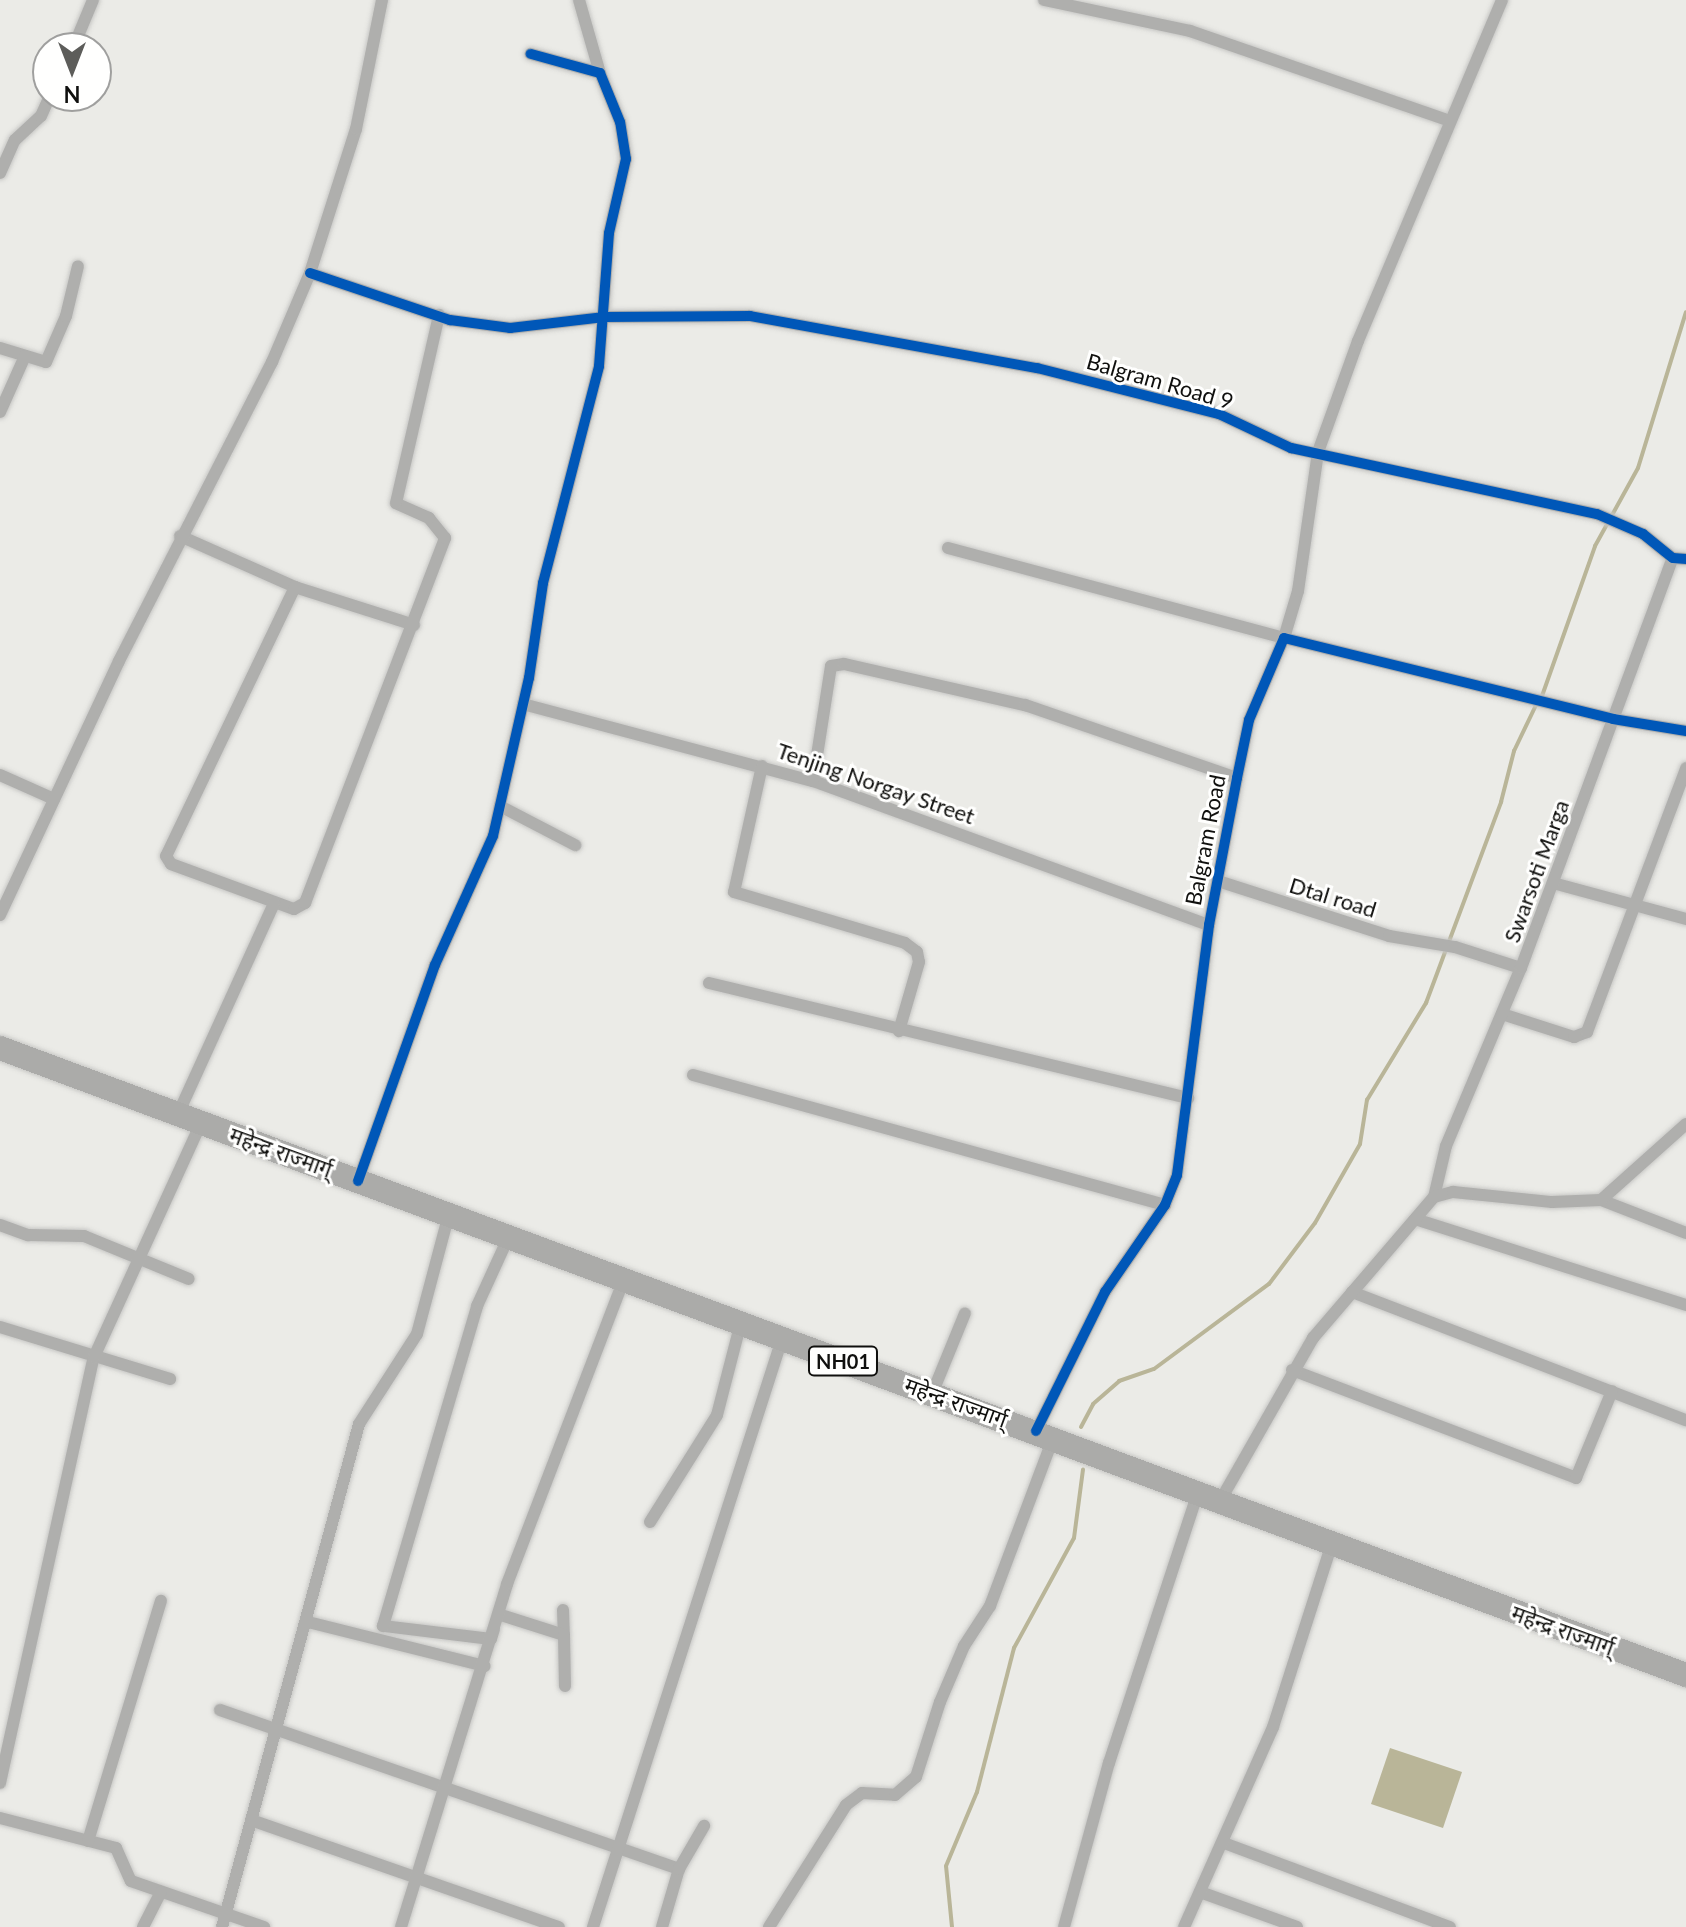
<!DOCTYPE html>
<html>
<head>
<meta charset="utf-8">
<style>
  body { margin:0 }
  #map { position:relative; width:1686px; height:1927px; overflow:hidden; background:#ebebe7; font-family:Lato,"Noto Sans Devanagari",sans-serif }
  div>[style] { position:absolute }
  .water>* { inset:0; background:#b9b598 }
  .stream>* { height:4px; margin:-2px; padding:0 2px; transform-origin:2px; border-radius:2px; background:#b9b598 }
  .roads { filter:drop-shadow(0 0 2px #c7c7c5) drop-shadow(0 0 2px #c7c7c5) }
  .street>* { height:12px; margin:-6px; padding:0 6px; transform-origin:6px; border-radius:6px; background:#afafad }
  .highway>* { height:24px; margin:-12px; padding:0 12px; transform-origin:12px; border-radius:12px; background:#ababa9 }
  .cycleway>* { height:10px; margin:-5px; padding:0 5px; transform-origin:5px; border-radius:5px; background:#0057b8 }
  span { translate:-50% -50%; white-space:nowrap; text-align:center; line-height:1.15; -webkit-text-stroke:6px #fffffe; paint-order:stroke }
  .shield-label span { padding:2px 6px; background:#fffffe; border:2px solid; border-radius:6px; -webkit-text-stroke-width:0 }
  .shield-label { font-size:20px; color:#10100e; font-weight:700 }
  .street-label { font-size:22px; color:#10100e }
  .north { position:absolute; left:32px; top:32px; width:80px; height:80px; box-sizing:border-box; background:#fffffe; border:2px solid #9f9f9e; border-radius:50%; rotate:180deg; font-size:22px; font-weight:700; line-height:32px; text-align:center; color:#10100e }
  .north::after { content:''; display:block; margin:auto; width:28px; height:36px; background:#5d5d5a; clip-path:polygon(50% 0,100% 100%,50% 72%,0 100%) }
</style>
</head>
<body>
<div id="map">
  <div class="water">
    <div style="clip-path:polygon(1390px 1748px,1462px 1772px,1443px 1828px,1371px 1804px)"></div>
  </div>
  <div class="stream">
    <div style="left:1542px;top:696px;width:159px;rotate:-70.5deg"></div>
    <div style="left:1595px;top:546px;width:89px;rotate:-61.1deg"></div>
    <div style="left:1638px;top:468px;width:163px;rotate:-72.9deg"></div>
    <div style="left:1081px;top:1427px;width:26px;rotate:-62deg"></div>
    <div style="left:1093px;top:1404px;width:35px;rotate:-41deg"></div>
    <div style="left:1119px;top:1381px;width:37px;rotate:-19deg"></div>
    <div style="left:1154px;top:1369px;width:143px;rotate:-36.5deg"></div>
    <div style="left:1269px;top:1284px;width:76px;rotate:-53deg"></div>
    <div style="left:1315px;top:1223px;width:91px;rotate:-60.3deg"></div>
    <div style="left:1360px;top:1144px;width:45px;rotate:-81deg"></div>
    <div style="left:1367px;top:1100px;width:114px;rotate:-58.7deg"></div>
    <div style="left:1426px;top:1003px;width:215px;rotate:-69.5deg"></div>
    <div style="left:1501px;top:802px;width:53px;rotate:-75.7deg"></div>
    <div style="left:1514px;top:751px;width:51px;rotate:-64.4deg"></div>
    <div style="left:952px;top:1927px;width:61px;rotate:-95.6deg"></div>
    <div style="left:946px;top:1866px;width:80px;rotate:-67.3deg"></div>
    <div style="left:977px;top:1792px;width:149px;rotate:-75.6deg"></div>
    <div style="left:1014px;top:1648px;width:125px;rotate:-61.4deg"></div>
    <div style="left:1074px;top:1538px;width:69px;rotate:-82.5deg"></div>
  </div>
  <div class="roads">
    <div class="street">
      <div style="left:579px;top:0;width:76px;rotate:74deg"></div>
      <div style="left:1044px;top:0;width:149px;rotate:12deg"></div>
      <div style="left:1190px;top:31px;width:275px;rotate:19.1deg"></div>
      <div style="left:73px;top:48px;width:52px;rotate:-67.4deg"></div>
      <div style="left:0;top:173px;width:36px;rotate:-66deg"></div>
      <div style="left:15px;top:140px;width:35px;rotate:-43deg"></div>
      <div style="left:41px;top:116px;width:22px;rotate:-66deg"></div>
      <div style="left:310px;top:273px;width:148px;rotate:18.6deg"></div>
      <div style="left:450px;top:320px;width:61px;rotate:7.6deg"></div>
      <div style="left:510px;top:328px;width:95px;rotate:-6.7deg"></div>
      <div style="left:604px;top:317px;width:146px;rotate:-0.4deg"></div>
      <div style="left:750px;top:316px;width:292px;rotate:10.3deg"></div>
      <div style="left:1037px;top:368px;width:188px;rotate:14.2deg"></div>
      <div style="left:1219px;top:414px;width:80px;rotate:25.3deg"></div>
      <div style="left:1291px;top:448px;width:313px;rotate:12.2deg"></div>
      <div style="left:1597px;top:514px;width:50px;rotate:23.5deg"></div>
      <div style="left:1643px;top:534px;width:38px;rotate:39deg"></div>
      <div style="left:1673px;top:558px;width:13px;rotate:4deg"></div>
      <div style="left:0;top:348px;width:48px;rotate:16.9deg"></div>
      <div style="left:46px;top:362px;width:50px;rotate:-66.5deg"></div>
      <div style="left:66px;top:316px;width:51px;rotate:-76.5deg"></div>
      <div style="left:0;top:412px;width:61px;rotate:-65.9deg"></div>
      <div style="left:180px;top:536px;width:126px;rotate:23.9deg"></div>
      <div style="left:295px;top:587px;width:125px;rotate:17.7deg"></div>
      <div style="left:948px;top:548px;width:348px;rotate:15deg"></div>
      <div style="left:1284px;top:638px;width:49px;rotate:-73.4deg"></div>
      <div style="left:1298px;top:591px;width:140px;rotate:-81.8deg"></div>
      <div style="left:1318px;top:452px;width:118px;rotate:-70.2deg"></div>
      <div style="left:1358px;top:341px;width:370px;rotate:-67.1deg"></div>
      <div style="left:295px;top:587px;width:298px;rotate:115.6deg"></div>
      <div style="left:166px;top:856px;width:9px;rotate:58deg"></div>
      <div style="left:171px;top:864px;width:131px;rotate:20.1deg"></div>
      <div style="left:294px;top:909px;width:13px;rotate:-29deg"></div>
      <div style="left:305px;top:903px;width:391px;rotate:-69deg"></div>
      <div style="left:445px;top:538px;width:26px;rotate:-129deg"></div>
      <div style="left:429px;top:518px;width:36px;rotate:-156deg"></div>
      <div style="left:396px;top:503px;width:193px;rotate:-77.1deg"></div>
      <div style="left:523px;top:704px;width:300px;rotate:14.9deg"></div>
      <div style="left:813px;top:781px;width:421px;rotate:20deg"></div>
      <div style="left:762px;top:766px;width:129px;rotate:102.5deg"></div>
      <div style="left:734px;top:892px;width:178px;rotate:16.6deg"></div>
      <div style="left:905px;top:943px;width:15px;rotate:37deg"></div>
      <div style="left:917px;top:952px;width:10px;rotate:79deg"></div>
      <div style="left:919px;top:962px;width:72px;rotate:106.2deg"></div>
      <div style="left:0;top:775px;width:59px;rotate:24deg"></div>
      <div style="left:813px;top:781px;width:116px;rotate:-81.1deg"></div>
      <div style="left:831px;top:666px;width:13px;rotate:-9deg"></div>
      <div style="left:844px;top:664px;width:186px;rotate:12.8deg"></div>
      <div style="left:1025px;top:705px;width:224px;rotate:19deg"></div>
      <div style="left:500px;top:806px;width:85px;rotate:27.5deg"></div>
      <div style="left:1218px;top:881px;width:180px;rotate:17.8deg"></div>
      <div style="left:1389px;top:936px;width:67px;rotate:9.5deg"></div>
      <div style="left:1455px;top:947px;width:69px;rotate:17.7deg"></div>
      <div style="left:1553px;top:883px;width:138px;rotate:15.1deg"></div>
      <div style="left:0;top:915px;width:280px;rotate:-64.9deg"></div>
      <div style="left:119px;top:661px;width:336px;rotate:-62.9deg"></div>
      <div style="left:272px;top:362px;width:97px;rotate:-66.9deg"></div>
      <div style="left:310px;top:273px;width:151px;rotate:-72.3deg"></div>
      <div style="left:356px;top:129px;width:132px;rotate:-78.6deg"></div>
      <div style="left:709px;top:983px;width:493px;rotate:13.5deg"></div>
      <div style="left:1502px;top:1014px;width:76px;rotate:17.7deg"></div>
      <div style="left:1574px;top:1037px;width:14px;rotate:-21deg"></div>
      <div style="left:1587px;top:1032px;width:282px;rotate:-69.4deg"></div>
      <div style="left:693px;top:1075px;width:490px;rotate:15.4deg"></div>
      <div style="left:178px;top:1114px;width:232px;rotate:-65.5deg"></div>
      <div style="left:358px;top:1181px;width:229px;rotate:-70.4deg"></div>
      <div style="left:435px;top:965px;width:141px;rotate:-65.8deg"></div>
      <div style="left:493px;top:836px;width:162px;rotate:-77.2deg"></div>
      <div style="left:529px;top:678px;width:96px;rotate:-81.6deg"></div>
      <div style="left:543px;top:583px;width:224px;rotate:-75.5deg"></div>
      <div style="left:599px;top:366px;width:133px;rotate:-85.7deg"></div>
      <div style="left:609px;top:233px;width:76px;rotate:-77.1deg"></div>
      <div style="left:626px;top:159px;width:37px;rotate:-99deg"></div>
      <div style="left:620px;top:122px;width:53px;rotate:-112.2deg"></div>
      <div style="left:600px;top:73px;width:72px;rotate:-164.6deg"></div>
      <div style="left:1434px;top:1197px;width:52px;rotate:-76.8deg"></div>
      <div style="left:1446px;top:1146px;width:193px;rotate:-67.2deg"></div>
      <div style="left:1521px;top:968px;width:437px;rotate:-69.7deg"></div>
      <div style="left:1601px;top:1200px;width:91px;rotate:21.2deg"></div>
      <div style="left:1415px;top:1219px;width:284px;rotate:17.6deg"></div>
      <div style="left:0;top:1225px;width:30px;rotate:20deg"></div>
      <div style="left:28px;top:1235px;width:56px;rotate:1deg"></div>
      <div style="left:84px;top:1236px;width:113px;rotate:22.3deg"></div>
      <div style="left:1352px;top:1292px;width:358px;rotate:21deg"></div>
      <div style="left:0;top:1327px;width:178px;rotate:17deg"></div>
      <div style="left:1292px;top:1370px;width:304px;rotate:20.8deg"></div>
      <div style="left:1576px;top:1478px;width:94px;rotate:-67.5deg"></div>
      <div style="left:932px;top:1394px;width:87px;rotate:-67.8deg"></div>
      <div style="left:1036px;top:1431px;width:155px;rotate:-63.6deg"></div>
      <div style="left:1105px;top:1292px;width:106px;rotate:-55.4deg"></div>
      <div style="left:1165px;top:1205px;width:32px;rotate:-68deg"></div>
      <div style="left:1177px;top:1175px;width:252px;rotate:-82.7deg"></div>
      <div style="left:1209px;top:925px;width:150px;rotate:-79.2deg"></div>
      <div style="left:1237px;top:778px;width:59px;rotate:-78.3deg"></div>
      <div style="left:1249px;top:720px;width:89px;rotate:-66.9deg"></div>
      <div style="left:1284px;top:638px;width:339px;rotate:13.8deg"></div>
      <div style="left:1613px;top:719px;width:74px;rotate:9.3deg"></div>
      <div style="left:1220px;top:1501px;width:188px;rotate:-60.3deg"></div>
      <div style="left:1313px;top:1338px;width:186px;rotate:-49.4deg"></div>
      <div style="left:1434px;top:1197px;width:20px;rotate:-15deg"></div>
      <div style="left:1453px;top:1192px;width:100px;rotate:5.8deg"></div>
      <div style="left:1552px;top:1202px;width:49px;rotate:-2.3deg"></div>
      <div style="left:1601px;top:1200px;width:114px;rotate:-41.8deg"></div>
      <div style="left:650px;top:1522px;width:126px;rotate:-57.9deg"></div>
      <div style="left:717px;top:1415px;width:96px;rotate:-75.5deg"></div>
      <div style="left:563px;top:1610px;width:25px;rotate:88deg"></div>
      <div style="left:501px;top:1615px;width:66px;rotate:17.6deg"></div>
      <div style="left:564px;top:1635px;width:51px;rotate:88.9deg"></div>
      <div style="left:308px;top:1622px;width:182px;rotate:14deg"></div>
      <div style="left:494px;top:1629px;width:10px;rotate:107deg"></div>
      <div style="left:491px;top:1639px;width:109px;rotate:-173.1deg"></div>
      <div style="left:383px;top:1626px;width:334px;rotate:-73.6deg"></div>
      <div style="left:477px;top:1306px;width:77px;rotate:-65.4deg"></div>
      <div style="left:220px;top:1710px;width:486px;rotate:19.1deg"></div>
      <div style="left:0;top:1783px;width:436px;rotate:-77.6deg"></div>
      <div style="left:94px;top:1357px;width:257px;rotate:-65.4deg"></div>
      <div style="left:0;top:1818px;width:120px;rotate:14.5deg"></div>
      <div style="left:116px;top:1848px;width:36px;rotate:66deg"></div>
      <div style="left:131px;top:1881px;width:141px;rotate:19.1deg"></div>
      <div style="left:251px;top:1820px;width:326px;rotate:19.2deg"></div>
      <div style="left:88px;top:1841px;width:251px;rotate:-73.1deg"></div>
      <div style="left:1224px;top:1843px;width:241px;rotate:20.4deg"></div>
      <div style="left:1200px;top:1892px;width:103px;rotate:19.8deg"></div>
      <div style="left:143px;top:1927px;width:39px;rotate:-63deg"></div>
      <div style="left:222px;top:1927px;width:521px;rotate:-74.76deg"></div>
      <div style="left:359px;top:1424px;width:107px;rotate:-57.2deg"></div>
      <div style="left:417px;top:1334px;width:124px;rotate:-75.1deg"></div>
      <div style="left:401px;top:1927px;width:359px;rotate:-72.8deg"></div>
      <div style="left:507px;top:1584px;width:327px;rotate:-69deg"></div>
      <div style="left:593px;top:1927px;width:618px;rotate:-72.18deg"></div>
      <div style="left:662px;top:1927px;width:60px;rotate:-73.7deg"></div>
      <div style="left:679px;top:1869px;width:50px;rotate:-59.8deg"></div>
      <div style="left:769px;top:1927px;width:144px;rotate:-57.7deg"></div>
      <div style="left:846px;top:1805px;width:20px;rotate:-37deg"></div>
      <div style="left:862px;top:1793px;width:33px;rotate:3deg"></div>
      <div style="left:895px;top:1795px;width:28px;rotate:-41deg"></div>
      <div style="left:916px;top:1777px;width:79px;rotate:-72.3deg"></div>
      <div style="left:940px;top:1702px;width:61px;rotate:-66.8deg"></div>
      <div style="left:964px;top:1646px;width:48px;rotate:-57deg"></div>
      <div style="left:990px;top:1606px;width:179px;rotate:-69.4deg"></div>
      <div style="left:1064px;top:1927px;width:170px;rotate:-74.7deg"></div>
      <div style="left:1109px;top:1763px;width:285px;rotate:-71.8deg"></div>
      <div style="left:1184px;top:1927px;width:219px;rotate:-66deg"></div>
      <div style="left:1273px;top:1727px;width:190px;rotate:-72.2deg"></div>
    </div>
    <div class="highway">
      <div style="left:0;top:1048px;width:1799px;rotate:20.4deg"></div>
    </div>
  </div>
  <div class="cycleway">
    <div style="left:310px;top:273px;width:148px;rotate:18.6deg"></div>
    <div style="left:450px;top:320px;width:61px;rotate:7.6deg"></div>
    <div style="left:510px;top:328px;width:95px;rotate:-6.7deg"></div>
    <div style="left:604px;top:317px;width:146px;rotate:-0.4deg"></div>
    <div style="left:750px;top:316px;width:292px;rotate:10.3deg"></div>
    <div style="left:1037px;top:368px;width:188px;rotate:14.2deg"></div>
    <div style="left:1219px;top:414px;width:80px;rotate:25.3deg"></div>
    <div style="left:1291px;top:448px;width:313px;rotate:12.2deg"></div>
    <div style="left:1597px;top:514px;width:50px;rotate:23.5deg"></div>
    <div style="left:1643px;top:534px;width:38px;rotate:39deg"></div>
    <div style="left:1673px;top:558px;width:13px;rotate:4deg"></div>
    <div style="left:358px;top:1181px;width:229px;rotate:-70.4deg"></div>
    <div style="left:435px;top:965px;width:141px;rotate:-65.8deg"></div>
    <div style="left:493px;top:836px;width:162px;rotate:-77.2deg"></div>
    <div style="left:529px;top:678px;width:96px;rotate:-81.6deg"></div>
    <div style="left:543px;top:583px;width:224px;rotate:-75.5deg"></div>
    <div style="left:599px;top:366px;width:133px;rotate:-85.7deg"></div>
    <div style="left:609px;top:233px;width:76px;rotate:-77.1deg"></div>
    <div style="left:626px;top:159px;width:37px;rotate:-99deg"></div>
    <div style="left:620px;top:122px;width:53px;rotate:-112.2deg"></div>
    <div style="left:600px;top:73px;width:72px;rotate:-164.6deg"></div>
    <div style="left:1036px;top:1431px;width:155px;rotate:-63.6deg"></div>
    <div style="left:1105px;top:1292px;width:106px;rotate:-55.4deg"></div>
    <div style="left:1165px;top:1205px;width:32px;rotate:-68deg"></div>
    <div style="left:1177px;top:1175px;width:252px;rotate:-82.7deg"></div>
    <div style="left:1209px;top:925px;width:150px;rotate:-79.2deg"></div>
    <div style="left:1237px;top:778px;width:59px;rotate:-78.3deg"></div>
    <div style="left:1249px;top:720px;width:89px;rotate:-66.9deg"></div>
    <div style="left:1284px;top:638px;width:339px;rotate:13.8deg"></div>
    <div style="left:1613px;top:719px;width:74px;rotate:9.3deg"></div>
  </div>
  <div class="shield-label">
    <span style="left:843px;top:1361px">NH01</span>
  </div>
  <div class="street-label">
    <span style="left:1160px;top:381px;rotate:16deg">Balgram Road 9</span>
    <span style="left:876px;top:783px;rotate:19deg">Tenjing Norgay Street</span>
    <span style="left:1205px;top:840px;rotate:-79deg">Balgram Road</span>
    <span style="left:1536px;top:871px;rotate:-70deg">Swarsoti Marga</span>
    <span style="left:1333px;top:897px;rotate:17deg">Dtal road</span>
    <span style="left:281px;top:1152px;rotate:20deg">महेन्द्र राज्मार्ग्</span>
    <span style="left:956px;top:1402px;rotate:20deg">महेन्द्र राज्मार्ग्</span>
    <span style="left:1563px;top:1630px;rotate:20deg">महेन्द्र राज्मार्ग्</span>
  </div>
  <div class="north">N</div>
</div>
</body>
</html>
